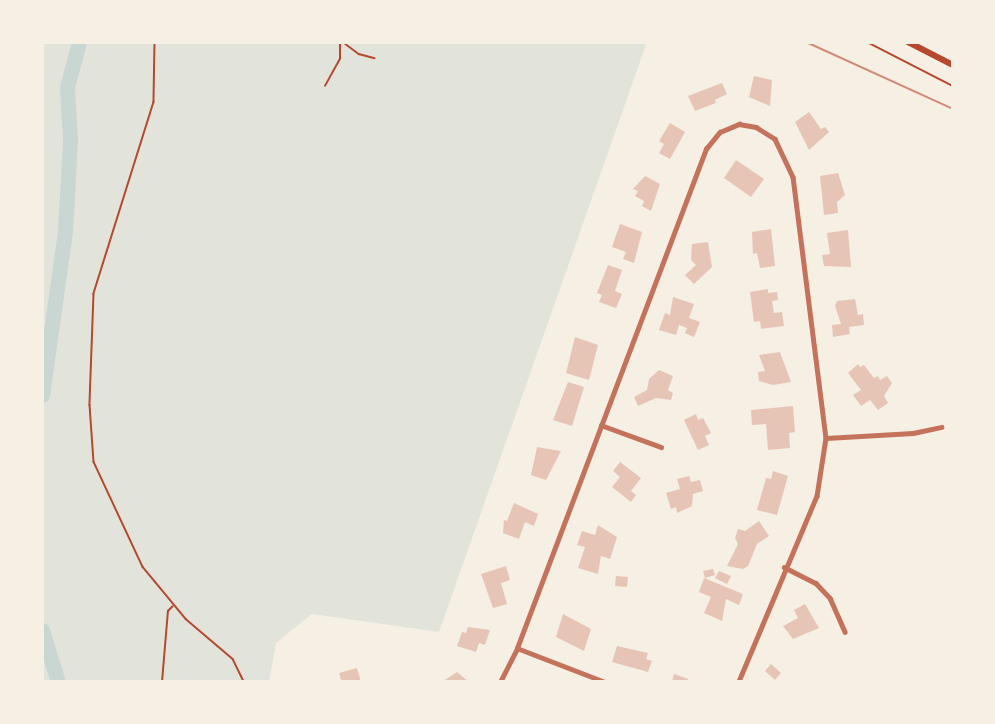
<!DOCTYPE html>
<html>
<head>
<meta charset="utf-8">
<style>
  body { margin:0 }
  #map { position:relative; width:995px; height:724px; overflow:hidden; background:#f6efe4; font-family:"Space Grotesk",sans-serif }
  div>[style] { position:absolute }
  .green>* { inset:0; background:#e2e4dc }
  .river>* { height:15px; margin:-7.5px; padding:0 7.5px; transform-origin:7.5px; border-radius:7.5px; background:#c9d6d2 }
  .building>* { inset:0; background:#e6c5b7 }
  .path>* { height:1.5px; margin:-0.75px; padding:0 0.75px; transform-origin:0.75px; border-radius:0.75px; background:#b5482f }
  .minor>* { height:4.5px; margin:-2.25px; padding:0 2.25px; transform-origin:2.25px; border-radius:2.25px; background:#c5725c }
  .secondary>* { height:6px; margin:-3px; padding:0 3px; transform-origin:3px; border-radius:3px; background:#b5482f }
  .rail>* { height:2px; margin:-1px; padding:0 1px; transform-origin:1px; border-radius:1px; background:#cf8b77 }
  span { translate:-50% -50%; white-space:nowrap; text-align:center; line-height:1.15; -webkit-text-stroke:4.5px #f6efe4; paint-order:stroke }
  .frame { position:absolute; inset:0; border:44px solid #f6efe4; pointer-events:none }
</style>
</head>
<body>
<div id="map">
  <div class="green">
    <div style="clip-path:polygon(42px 42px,647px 42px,439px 632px,312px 614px,276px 643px,269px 682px,42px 682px)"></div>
  </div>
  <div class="river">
    <div style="left:42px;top:395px;width:165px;rotate:-82deg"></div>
    <div style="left:65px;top:232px;width:93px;rotate:-86.9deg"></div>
    <div style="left:70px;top:139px;width:52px;rotate:-93.3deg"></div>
    <div style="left:67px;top:87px;width:47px;rotate:-75.1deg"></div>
    <div style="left:42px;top:630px;width:54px;rotate:72.9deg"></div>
  </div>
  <div class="building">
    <div style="clip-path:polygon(754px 76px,772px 80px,770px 106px,749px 97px)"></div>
    <div style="clip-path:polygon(722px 83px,727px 94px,715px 100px,716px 103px,695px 111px,688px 96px)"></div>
    <div style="clip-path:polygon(809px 112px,821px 129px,825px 127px,829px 132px,809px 150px,795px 122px)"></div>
    <div style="clip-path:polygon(670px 123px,685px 132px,670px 159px,659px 153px,664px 144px,659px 141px)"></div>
    <div style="clip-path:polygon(736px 160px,764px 179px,751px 197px,724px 178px)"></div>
    <div style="clip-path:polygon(838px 173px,845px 195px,837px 202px,838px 213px,824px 215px,820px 176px)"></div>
    <div style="clip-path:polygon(645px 176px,660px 184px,651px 211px,642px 206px,644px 201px,635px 196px,638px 191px,633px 189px)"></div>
    <div style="clip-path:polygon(620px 224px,642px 232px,634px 263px,623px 259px,626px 252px,612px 247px)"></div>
    <div style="clip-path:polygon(771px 229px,775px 266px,760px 268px,757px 253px,753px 254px,752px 232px)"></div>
    <div style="clip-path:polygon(848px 230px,851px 267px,824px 266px,822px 255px,830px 254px,827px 233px)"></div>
    <div style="clip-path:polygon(708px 242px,712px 267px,694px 284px,685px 275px,696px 265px,691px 260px,692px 244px)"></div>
    <div style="clip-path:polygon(608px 265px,622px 270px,615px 291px,622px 294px,616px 308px,599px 302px,602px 295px,597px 293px)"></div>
    <div style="clip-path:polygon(768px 289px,768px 293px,777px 292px,778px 300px,772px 301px,774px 313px,782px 312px,784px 326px,761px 329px,760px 321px,754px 322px,750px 292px)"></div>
    <div style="clip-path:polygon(673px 297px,694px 304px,689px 318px,700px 322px,694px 337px,685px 333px,687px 328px,679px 325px,676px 335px,659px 330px,665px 313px,670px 315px)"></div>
    <div style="clip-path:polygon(855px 299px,858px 315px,863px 314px,864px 325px,849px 327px,850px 334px,833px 337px,832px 325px,841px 324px,835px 306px,837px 301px)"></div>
    <div style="clip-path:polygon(575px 337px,598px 345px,589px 380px,566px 373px)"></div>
    <div style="clip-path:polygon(780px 352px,791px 382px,773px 385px,759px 381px,758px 372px,765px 371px,759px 355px)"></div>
    <div style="clip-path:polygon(858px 364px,860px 367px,864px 365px,874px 378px,878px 376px,880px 380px,887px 376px,892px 383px,884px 396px,888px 403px,878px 410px,870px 400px,861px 406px,853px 395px,861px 390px,848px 373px)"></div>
    <div style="clip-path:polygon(659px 370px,673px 376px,668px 390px,673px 393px,671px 400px,656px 398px,638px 406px,634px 397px,647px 390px,649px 379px)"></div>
    <div style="clip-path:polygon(568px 382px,584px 387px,572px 426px,553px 420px)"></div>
    <div style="clip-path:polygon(793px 406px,795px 432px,789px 433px,790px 448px,768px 450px,766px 424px,752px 425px,751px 410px)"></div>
    <div style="clip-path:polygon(696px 414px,698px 420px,703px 418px,711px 433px,705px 436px,709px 445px,698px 450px,684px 420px)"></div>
    <div style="clip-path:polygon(537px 447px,561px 451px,546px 480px,531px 475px)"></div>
    <div style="clip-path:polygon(620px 462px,641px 478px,631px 491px,636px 495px,631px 502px,612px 487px,620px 477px,613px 471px)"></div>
    <div style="clip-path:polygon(773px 471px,788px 476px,777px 515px,757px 510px,766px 478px,771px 479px)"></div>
    <div style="clip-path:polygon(689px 476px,691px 482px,700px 480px,703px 491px,693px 494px,692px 506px,677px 513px,676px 507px,671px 509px,666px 493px,680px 489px,677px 479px)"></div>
    <div style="clip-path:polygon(514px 503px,538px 514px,534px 526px,525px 522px,519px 539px,503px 533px,504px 520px,507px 521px)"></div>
    <div style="clip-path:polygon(759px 521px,769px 536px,757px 544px,748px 566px,743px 569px,727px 566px,738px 544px,735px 538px,738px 529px,745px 531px)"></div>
    <div style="clip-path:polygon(598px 525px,617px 537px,610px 559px,601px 556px,598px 574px,578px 568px,585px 547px,577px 545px,582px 531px,595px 535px)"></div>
    <div style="clip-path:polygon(506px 566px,510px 580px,501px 583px,507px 604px,493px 608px,481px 574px)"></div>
    <div style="clip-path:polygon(713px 569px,715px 575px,705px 578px,703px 571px)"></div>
    <div style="clip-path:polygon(719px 571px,731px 576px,727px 584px,715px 578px)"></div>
    <div style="clip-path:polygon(616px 576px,628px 577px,627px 587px,615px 586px)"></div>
    <div style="clip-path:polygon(704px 578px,743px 594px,739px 605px,726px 599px,722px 621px,704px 613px,711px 597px,699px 592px)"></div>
    <div style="clip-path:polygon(805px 604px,819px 628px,793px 639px,783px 626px,798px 618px,794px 610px)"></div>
    <div style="clip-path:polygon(563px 614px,591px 629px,584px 651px,556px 637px)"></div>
    <div style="clip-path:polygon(468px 627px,490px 630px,485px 645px,479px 643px,476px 652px,457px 646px,462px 632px,466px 633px)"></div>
    <div style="clip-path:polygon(617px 646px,648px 653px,646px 659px,652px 661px,648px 672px,612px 662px)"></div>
    <div style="clip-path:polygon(771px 664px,781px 673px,775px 680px,765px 671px)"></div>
    <div style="clip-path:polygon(357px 668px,361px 682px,336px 682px,341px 680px,339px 673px)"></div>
    <div style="clip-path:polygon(457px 672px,469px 682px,442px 682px)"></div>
    <div style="clip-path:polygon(674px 674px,688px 679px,687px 682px,672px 682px)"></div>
  </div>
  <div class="path">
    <div style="left:155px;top:42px;width:60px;rotate:91deg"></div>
    <div style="left:154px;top:102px;width:201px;rotate:107.4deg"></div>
    <div style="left:94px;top:294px;width:111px;rotate:92.1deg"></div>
    <div style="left:90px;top:405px;width:57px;rotate:86deg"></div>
    <div style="left:94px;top:462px;width:116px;rotate:65deg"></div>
    <div style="left:143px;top:567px;width:67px;rotate:50.4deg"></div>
    <div style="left:186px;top:619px;width:62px;rotate:40.4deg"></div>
    <div style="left:233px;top:659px;width:25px;rotate:64deg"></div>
    <div style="left:343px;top:42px;width:20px;rotate:37deg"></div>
    <div style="left:359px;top:54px;width:16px;rotate:15deg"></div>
    <div style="left:867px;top:42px;width:97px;rotate:27.1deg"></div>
    <div style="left:325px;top:86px;width:31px;rotate:-61deg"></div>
    <div style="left:340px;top:59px;width:17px;rotate:-90deg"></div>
    <div style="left:162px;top:682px;width:71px;rotate:-85.2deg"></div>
    <div style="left:168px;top:611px;width:6px;rotate:-45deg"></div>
  </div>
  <div class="minor">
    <div style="left:601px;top:425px;width:64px;rotate:20.1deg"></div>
    <div style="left:826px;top:438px;width:87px;rotate:-3.3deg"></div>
    <div style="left:913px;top:433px;width:29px;rotate:-12deg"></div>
    <div style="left:784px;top:567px;width:36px;rotate:27deg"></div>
    <div style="left:816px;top:583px;width:21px;rotate:47deg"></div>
    <div style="left:830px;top:598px;width:37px;rotate:66deg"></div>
    <div style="left:517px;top:648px;width:94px;rotate:21.1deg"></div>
    <div style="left:500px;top:682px;width:38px;rotate:-63deg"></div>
    <div style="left:517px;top:648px;width:534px;rotate:-69.26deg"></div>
    <div style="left:706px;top:149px;width:22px;rotate:-51deg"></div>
    <div style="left:720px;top:132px;width:21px;rotate:-23deg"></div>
    <div style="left:739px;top:124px;width:17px;rotate:10deg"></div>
    <div style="left:756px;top:127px;width:22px;rotate:32deg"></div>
    <div style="left:775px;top:139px;width:42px;rotate:64.7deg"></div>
    <div style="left:793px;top:177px;width:263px;rotate:82.8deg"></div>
    <div style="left:826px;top:438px;width:59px;rotate:98.8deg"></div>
    <div style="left:817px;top:496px;width:202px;rotate:112.8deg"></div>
  </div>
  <div class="secondary">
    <div style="left:908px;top:42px;width:51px;rotate:27.1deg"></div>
  </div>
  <div class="rail">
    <div style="left:806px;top:42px;width:162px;rotate:24.5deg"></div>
  </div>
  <div class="frame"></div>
</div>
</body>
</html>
